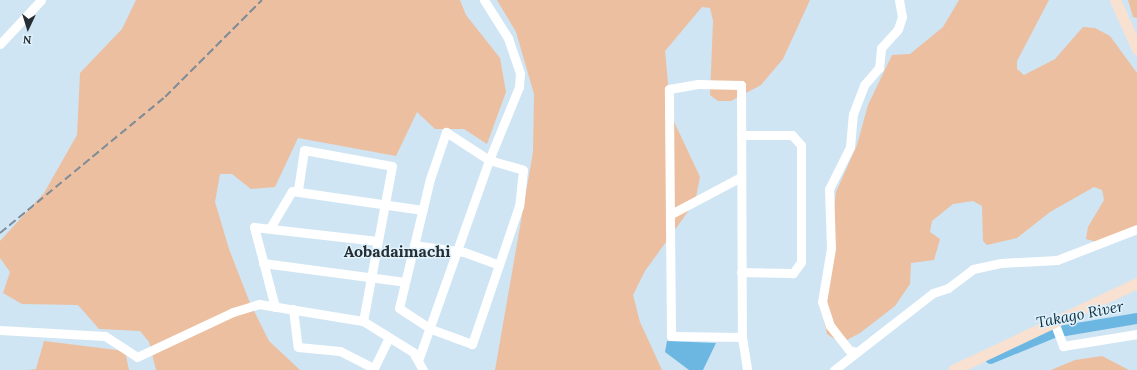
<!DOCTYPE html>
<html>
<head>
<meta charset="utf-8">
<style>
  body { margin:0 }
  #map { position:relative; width:1137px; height:370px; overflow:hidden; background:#cfe5f3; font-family:Lora,serif }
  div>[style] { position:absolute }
  .green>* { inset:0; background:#ecbfa0 }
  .water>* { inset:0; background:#6cb7e2 }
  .river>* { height:11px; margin:-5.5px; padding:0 5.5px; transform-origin:5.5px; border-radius:5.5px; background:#6cb7e2 }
  .minor>* { height:9px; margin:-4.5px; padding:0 4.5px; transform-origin:4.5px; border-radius:4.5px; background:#fff }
  .major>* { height:11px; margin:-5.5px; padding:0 5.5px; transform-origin:5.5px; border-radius:5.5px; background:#f9e1d1 }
  .rail>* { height:2px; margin-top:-1px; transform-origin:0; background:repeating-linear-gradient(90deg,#7e8d97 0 8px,transparent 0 12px) }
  span { translate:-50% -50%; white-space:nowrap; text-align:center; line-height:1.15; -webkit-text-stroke:3px #e0f2fc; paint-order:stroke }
  .water-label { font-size:15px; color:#0a2d3f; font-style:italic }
  .quarter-label { font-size:16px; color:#262e33; font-weight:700 }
  .north { position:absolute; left:8px; top:8px; width:40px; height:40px; -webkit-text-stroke:3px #e0f2fc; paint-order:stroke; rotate:184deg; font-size:11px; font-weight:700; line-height:16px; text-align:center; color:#262e33 }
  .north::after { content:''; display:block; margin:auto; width:14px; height:18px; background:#262e33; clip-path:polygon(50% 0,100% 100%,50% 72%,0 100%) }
</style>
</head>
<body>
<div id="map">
  <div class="green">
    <div style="clip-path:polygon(136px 0,460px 0,466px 15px,500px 58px,506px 92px,487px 144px,464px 129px,435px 129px,417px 112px,396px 156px,298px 138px,275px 187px,251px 189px,232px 174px,220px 174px,215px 202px,229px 249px,250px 303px,269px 341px,300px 370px,156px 370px,149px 342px,140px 331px,99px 329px,78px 305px,22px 304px,3px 293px,10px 272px,0 258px,0 241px,44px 193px,77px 135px,80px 73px,122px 29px)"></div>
    <div style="clip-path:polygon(497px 0,810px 0,783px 59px,761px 85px,731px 101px,718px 101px,710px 95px,713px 21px,710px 8px,702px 7px,665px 51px,671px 115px,700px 177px,695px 202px,645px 271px,633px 295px,640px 322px,662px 370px,495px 370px,533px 152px,534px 94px,516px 32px)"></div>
    <div style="clip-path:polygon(959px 0,1049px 0,1017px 61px,1017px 69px,1024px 75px,1055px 59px,1083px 27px,1095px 28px,1110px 36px,1137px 73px,1137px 227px,1097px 242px,1086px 239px,1088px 227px,1104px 200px,1102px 190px,1094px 187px,1050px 212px,1017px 238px,987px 245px,983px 241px,982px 206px,973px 201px,953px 204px,932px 221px,930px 232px,940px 239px,934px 260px,911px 263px,910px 284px,895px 306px,860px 333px,847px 340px,836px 340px,827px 334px,822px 311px,836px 192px,857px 145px,868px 105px,892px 55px,910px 54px,943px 27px)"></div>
    <div style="clip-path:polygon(1128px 0,1137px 0,1137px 18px,1133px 17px)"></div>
    <div style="clip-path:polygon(44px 341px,125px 351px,129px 370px,28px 370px,36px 369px)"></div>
    <div style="clip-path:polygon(1102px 356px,1129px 370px,1051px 370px,1075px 360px)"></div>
  </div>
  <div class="water">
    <div style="clip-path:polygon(667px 341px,716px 343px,703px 370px,689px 370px,665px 352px)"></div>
  </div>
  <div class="river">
    <div style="left:990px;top:358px;width:68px;rotate:-22.4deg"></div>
    <div style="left:1053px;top:332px;width:85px;rotate:-9.5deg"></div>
  </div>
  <div class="minor">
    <div style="left:0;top:44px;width:60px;rotate:-47deg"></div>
    <div style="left:446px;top:132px;width:51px;rotate:33.1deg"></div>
    <div style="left:489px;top:160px;width:35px;rotate:16deg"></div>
    <div style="left:523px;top:170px;width:36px;rotate:96deg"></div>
    <div style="left:519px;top:206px;width:146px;rotate:108.8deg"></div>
    <div style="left:472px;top:344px;width:44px;rotate:-159.9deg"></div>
    <div style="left:431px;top:329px;width:38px;rotate:-147deg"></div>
    <div style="left:399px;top:308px;width:133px;rotate:-76.5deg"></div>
    <div style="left:430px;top:179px;width:50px;rotate:-71.2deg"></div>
    <div style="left:741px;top:135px;width:51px"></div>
    <div style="left:792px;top:135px;width:13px;rotate:48deg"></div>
    <div style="left:801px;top:145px;width:117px;rotate:90deg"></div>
    <div style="left:801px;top:262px;width:14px;rotate:126deg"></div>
    <div style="left:793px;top:273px;width:52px;rotate:-178.9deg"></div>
    <div style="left:298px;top:190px;width:40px;rotate:-81.5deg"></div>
    <div style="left:304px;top:150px;width:89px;rotate:10.3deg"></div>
    <div style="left:392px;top:166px;width:158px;rotate:100.6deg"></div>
    <div style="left:671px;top:214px;width:79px;rotate:-27.9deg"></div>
    <div style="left:270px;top:228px;width:43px;rotate:-59.3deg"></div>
    <div style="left:292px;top:191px;width:132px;rotate:8.3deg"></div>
    <div style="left:414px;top:245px;width:50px;rotate:8deg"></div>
    <div style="left:464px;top:252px;width:37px;rotate:20deg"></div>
    <div style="left:263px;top:263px;width:143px;rotate:7.6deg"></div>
    <div style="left:275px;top:307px;width:83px;rotate:-104.7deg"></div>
    <div style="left:254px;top:227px;width:124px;rotate:6.5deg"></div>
    <div style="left:293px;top:309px;width:38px;rotate:83deg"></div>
    <div style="left:298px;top:347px;width:42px;rotate:5.4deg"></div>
    <div style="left:340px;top:351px;width:38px;rotate:27deg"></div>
    <div style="left:374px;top:368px;width:34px;rotate:-64deg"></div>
    <div style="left:1054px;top:322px;width:26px;rotate:69deg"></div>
    <div style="left:1063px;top:346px;width:75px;rotate:-9.2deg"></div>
    <div style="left:0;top:330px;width:105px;rotate:3.3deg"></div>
    <div style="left:105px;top:336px;width:38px;rotate:33deg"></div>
    <div style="left:137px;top:357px;width:106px;rotate:-25.1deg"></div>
    <div style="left:233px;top:312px;width:27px;rotate:-17deg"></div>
    <div style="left:259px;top:304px;width:105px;rotate:9.3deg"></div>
    <div style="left:363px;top:321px;width:59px;rotate:31.8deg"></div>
    <div style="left:413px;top:352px;width:21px;rotate:61deg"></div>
    <div style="left:742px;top:337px;width:71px;rotate:-179.2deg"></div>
    <div style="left:671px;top:336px;width:247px;rotate:-90.5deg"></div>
    <div style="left:669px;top:89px;width:29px;rotate:-10deg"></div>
    <div style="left:698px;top:84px;width:43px;rotate:1.3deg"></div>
    <div style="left:741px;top:85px;width:252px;rotate:89.8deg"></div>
    <div style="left:742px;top:337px;width:33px;rotate:81deg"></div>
    <div style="left:857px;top:352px;width:8px;rotate:-166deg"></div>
    <div style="left:849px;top:350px;width:31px;rotate:-128deg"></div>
    <div style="left:830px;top:326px;width:25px;rotate:-108deg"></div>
    <div style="left:822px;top:302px;width:55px;rotate:-80.5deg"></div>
    <div style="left:831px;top:248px;width:59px;rotate:-91.9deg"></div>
    <div style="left:829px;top:189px;width:47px;rotate:-63.4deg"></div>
    <div style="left:850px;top:147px;width:33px;rotate:-85deg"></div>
    <div style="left:853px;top:114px;width:31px;rotate:-69deg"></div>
    <div style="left:864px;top:85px;width:23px;rotate:-49deg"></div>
    <div style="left:879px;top:68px;width:20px;rotate:-84deg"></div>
    <div style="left:881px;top:48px;width:25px;rotate:-48deg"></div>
    <div style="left:898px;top:29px;width:13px;rotate:-72deg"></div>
    <div style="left:902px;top:17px;width:17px;rotate:-100deg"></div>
    <div style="left:419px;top:358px;width:210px;rotate:-70.5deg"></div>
    <div style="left:489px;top:160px;width:79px;rotate:-67.7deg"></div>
    <div style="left:519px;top:87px;width:14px;rotate:-86deg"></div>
    <div style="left:520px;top:73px;width:37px;rotate:-109deg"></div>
    <div style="left:508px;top:38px;width:45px;rotate:-122.3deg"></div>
    <div style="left:834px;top:370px;width:125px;rotate:-37.9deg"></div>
    <div style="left:933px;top:293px;width:16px;rotate:-18deg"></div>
    <div style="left:948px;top:288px;width:31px;rotate:-37deg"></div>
    <div style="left:973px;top:269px;width:29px;rotate:-12deg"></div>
    <div style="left:1001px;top:263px;width:56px;rotate:-3.1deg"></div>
    <div style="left:1057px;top:260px;width:86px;rotate:-21.2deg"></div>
  </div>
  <div class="major">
    <div style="left:1115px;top:0;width:54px;rotate:65.8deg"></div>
    <div style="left:953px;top:370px;width:204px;rotate:-25.3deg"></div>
  </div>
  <div class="rail">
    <div style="left:0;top:233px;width:214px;rotate:-39.5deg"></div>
    <div style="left:165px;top:97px;width:137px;rotate:-45deg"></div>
  </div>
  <div class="water-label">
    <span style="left:1080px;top:314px;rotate:-11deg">Takago River</span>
  </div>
  <div class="quarter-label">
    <span style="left:397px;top:251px">Aobadaimachi</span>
  </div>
  <div class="north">N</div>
</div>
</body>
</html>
